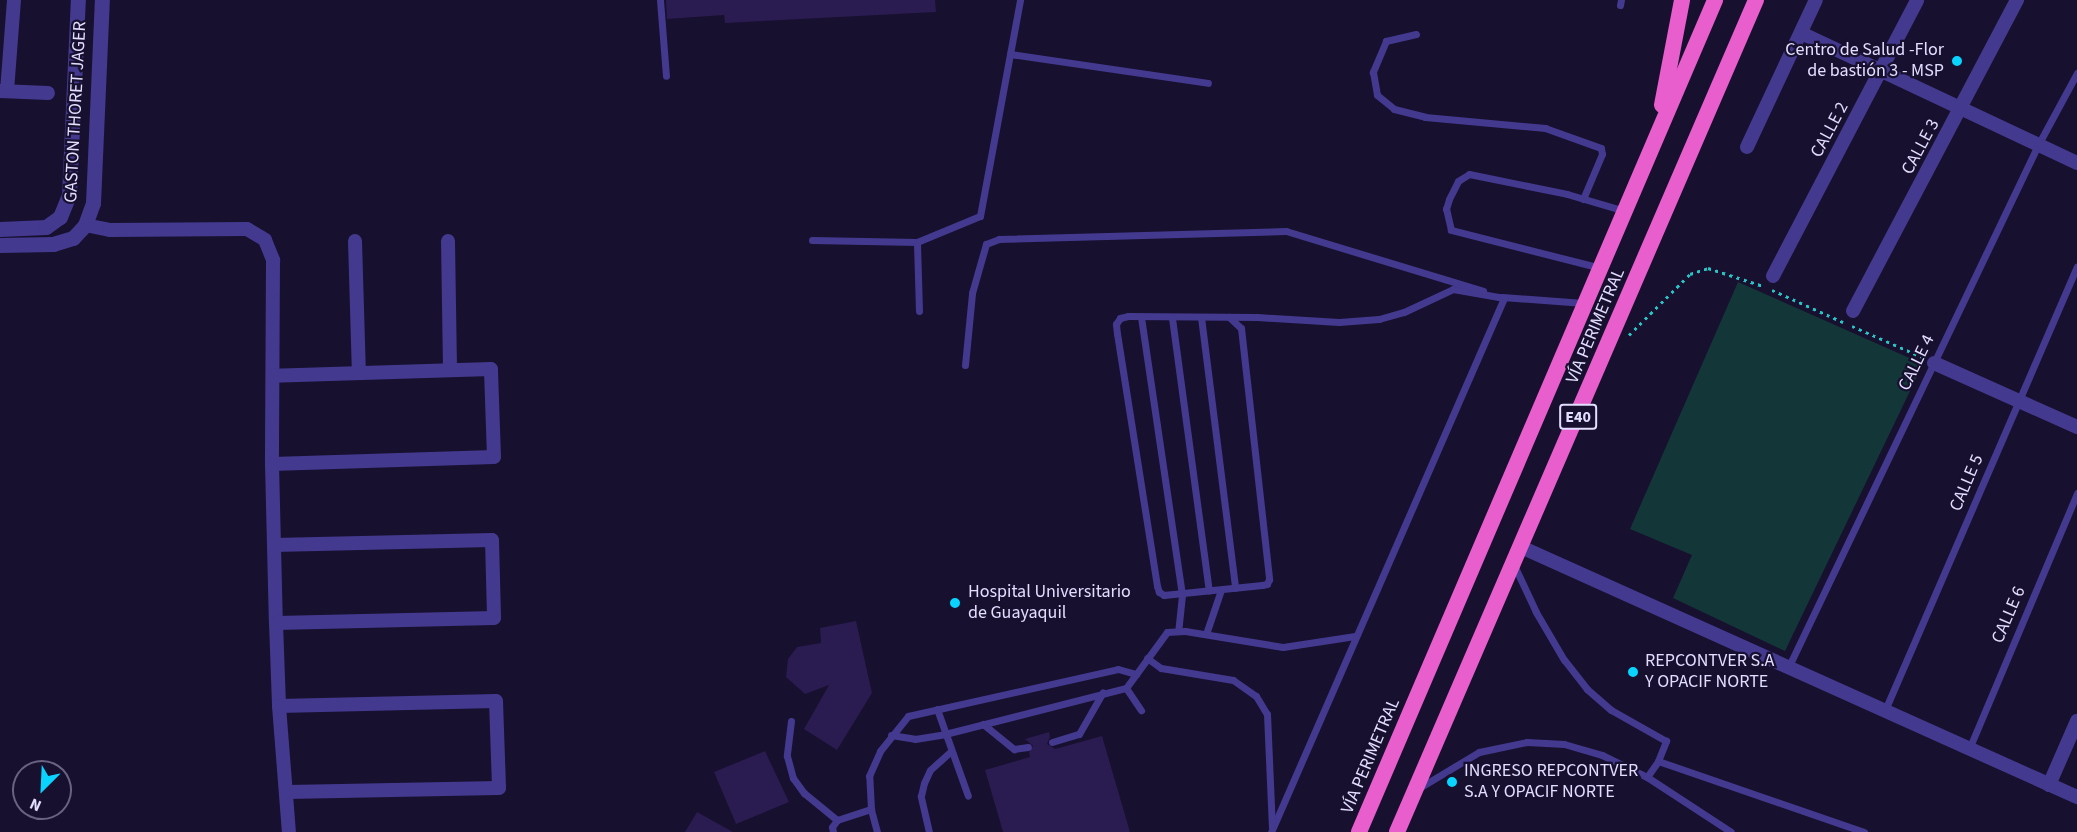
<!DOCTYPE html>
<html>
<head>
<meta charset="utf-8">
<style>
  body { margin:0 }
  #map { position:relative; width:2077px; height:832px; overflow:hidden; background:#17102e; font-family:"Source Sans 3",sans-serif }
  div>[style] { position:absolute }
  .green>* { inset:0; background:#133638 }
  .building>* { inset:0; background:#2a1b50 }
  .path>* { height:3px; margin-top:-1.5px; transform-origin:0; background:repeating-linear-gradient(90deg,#29c4c6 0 3px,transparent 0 7.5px) }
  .service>* { height:7px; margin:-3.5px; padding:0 3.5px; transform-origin:3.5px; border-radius:3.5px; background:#43398f }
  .minor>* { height:14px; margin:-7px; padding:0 7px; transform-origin:7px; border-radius:7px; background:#43398f }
  .tertiary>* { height:15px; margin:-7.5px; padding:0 7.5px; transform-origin:7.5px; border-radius:7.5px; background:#43398f }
  .trunk>* { height:16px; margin:-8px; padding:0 8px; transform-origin:8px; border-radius:8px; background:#e85ecd }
  .dots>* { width:16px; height:16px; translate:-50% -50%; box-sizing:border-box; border:3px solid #17102e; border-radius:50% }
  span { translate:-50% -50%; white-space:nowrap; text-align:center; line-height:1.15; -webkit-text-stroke:4.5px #17102e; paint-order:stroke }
  .shield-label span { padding:2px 4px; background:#17102e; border:2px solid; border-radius:4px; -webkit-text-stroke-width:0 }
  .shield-label { font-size:16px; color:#e3ddff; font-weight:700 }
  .poi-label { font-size:18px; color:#e3ddff }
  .right { translate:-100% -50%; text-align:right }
  .left { translate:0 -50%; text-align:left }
  .street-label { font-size:18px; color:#e3ddff }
  .north { position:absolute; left:12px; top:760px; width:60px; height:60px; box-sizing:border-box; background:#17102e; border:2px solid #696282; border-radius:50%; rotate:204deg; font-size:16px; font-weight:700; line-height:24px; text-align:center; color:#e3ddff }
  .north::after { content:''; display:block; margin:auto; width:21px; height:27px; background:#09d3ff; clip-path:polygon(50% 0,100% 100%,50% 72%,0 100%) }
</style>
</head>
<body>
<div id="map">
  <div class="green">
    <div style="clip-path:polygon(1738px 282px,1923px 364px,1785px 651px,1673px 598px,1692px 555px,1630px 529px)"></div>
  </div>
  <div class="building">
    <div style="clip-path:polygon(666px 0,935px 0,936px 12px,725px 23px,724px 15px,667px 19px)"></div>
    <div style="clip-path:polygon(856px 621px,872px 693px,837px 750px,804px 729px,829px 685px,805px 694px,786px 677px,788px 659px,797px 647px,821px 643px,820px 628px)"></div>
    <div style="clip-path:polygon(1049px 732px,1050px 737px,1047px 744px,1055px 749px,1102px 736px,1130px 832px,1003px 832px,985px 770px,1030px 757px,1029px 752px,1033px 746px,1025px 739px)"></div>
    <div style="clip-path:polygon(765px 751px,789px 802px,736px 824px,714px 772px)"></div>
    <div style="clip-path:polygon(697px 812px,733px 832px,685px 832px)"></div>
  </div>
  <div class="path">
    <div style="left:1772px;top:290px;width:78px;rotate:24.3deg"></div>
    <div style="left:1852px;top:326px;width:77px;rotate:23.9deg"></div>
    <div style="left:1629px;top:335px;width:86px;rotate:-45deg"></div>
    <div style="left:1690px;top:274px;width:19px;rotate:-18deg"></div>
    <div style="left:1708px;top:268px;width:58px;rotate:18.1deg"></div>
  </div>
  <div class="service">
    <div style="left:660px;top:0;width:76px;rotate:85.5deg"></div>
    <div style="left:1620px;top:5px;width:5px;rotate:-79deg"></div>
    <div style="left:1416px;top:34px;width:31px;rotate:167deg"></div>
    <div style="left:1386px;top:41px;width:34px;rotate:113deg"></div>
    <div style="left:1373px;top:72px;width:23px;rotate:80deg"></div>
    <div style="left:1377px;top:95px;width:22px;rotate:39deg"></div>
    <div style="left:1394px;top:109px;width:32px;rotate:14deg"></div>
    <div style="left:1425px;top:117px;width:121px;rotate:5.2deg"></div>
    <div style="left:1545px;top:128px;width:59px;rotate:19.7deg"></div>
    <div style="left:1601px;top:148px;width:6px;rotate:81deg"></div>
    <div style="left:1602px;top:154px;width:49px;rotate:112.9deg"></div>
    <div style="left:1010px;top:54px;width:200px;rotate:8.3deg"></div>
    <div style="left:812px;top:240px;width:105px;rotate:1.1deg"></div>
    <div style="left:1601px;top:268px;width:155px;rotate:-165.8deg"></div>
    <div style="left:1451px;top:230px;width:22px;rotate:-103deg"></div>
    <div style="left:1446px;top:209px;width:10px;rotate:-73deg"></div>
    <div style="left:1449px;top:199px;width:20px;rotate:-63deg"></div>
    <div style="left:1458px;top:181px;width:13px;rotate:-32deg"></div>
    <div style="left:1469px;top:174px;width:100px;rotate:11.5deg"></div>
    <div style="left:1567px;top:194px;width:60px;rotate:16.3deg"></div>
    <div style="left:1502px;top:297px;width:82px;rotate:4.2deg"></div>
    <div style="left:919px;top:311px;width:69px;rotate:-91.7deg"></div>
    <div style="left:917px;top:242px;width:68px;rotate:-22.4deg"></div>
    <div style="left:980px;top:216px;width:220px;rotate:-79.5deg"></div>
    <div style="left:1141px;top:317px;width:281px;rotate:81.6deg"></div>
    <div style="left:1182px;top:595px;width:36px;rotate:96deg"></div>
    <div style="left:1201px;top:317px;width:273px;rotate:82.8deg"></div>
    <div style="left:1229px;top:317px;width:16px;rotate:43deg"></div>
    <div style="left:1241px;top:328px;width:253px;rotate:83.6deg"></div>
    <div style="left:1269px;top:579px;width:5px;rotate:112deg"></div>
    <div style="left:1267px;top:584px;width:5px;rotate:169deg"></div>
    <div style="left:1262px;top:585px;width:99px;rotate:174.2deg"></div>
    <div style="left:1164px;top:595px;width:6px;rotate:-149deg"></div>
    <div style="left:1159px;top:592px;width:6px;rotate:-108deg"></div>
    <div style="left:1157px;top:586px;width:255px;rotate:-99deg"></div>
    <div style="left:1117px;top:334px;width:10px;rotate:-96deg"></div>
    <div style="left:1116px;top:324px;width:7px;rotate:-56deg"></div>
    <div style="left:1120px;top:318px;width:8px;rotate:-14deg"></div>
    <div style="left:1128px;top:316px;width:129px;rotate:0.4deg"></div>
    <div style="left:1257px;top:317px;width:82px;rotate:3.5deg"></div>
    <div style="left:1339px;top:322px;width:40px;rotate:-4.3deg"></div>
    <div style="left:1379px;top:319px;width:26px;rotate:-16deg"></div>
    <div style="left:1404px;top:312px;width:54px;rotate:-25.1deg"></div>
    <div style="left:1453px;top:289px;width:52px;rotate:10deg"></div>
    <div style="left:1504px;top:298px;width:583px;rotate:113.57deg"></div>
    <div style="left:1172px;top:318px;width:275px;rotate:82.3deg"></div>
    <div style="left:965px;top:365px;width:72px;rotate:-84.4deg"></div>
    <div style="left:972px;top:293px;width:51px;rotate:-74.1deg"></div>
    <div style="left:986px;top:244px;width:14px;rotate:-21deg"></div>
    <div style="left:999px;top:239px;width:287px;rotate:-1.6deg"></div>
    <div style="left:1286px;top:231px;width:206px;rotate:16.9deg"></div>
    <div style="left:1206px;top:634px;width:46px;rotate:-71.2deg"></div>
    <div style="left:1147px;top:658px;width:17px;rotate:36deg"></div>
    <div style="left:1161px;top:668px;width:73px;rotate:9.5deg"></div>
    <div style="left:1233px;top:680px;width:28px;rotate:35deg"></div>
    <div style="left:1256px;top:696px;width:21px;rotate:59deg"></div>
    <div style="left:1267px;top:714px;width:113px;rotate:87.5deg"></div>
    <div style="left:1788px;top:668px;width:580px;rotate:-64.45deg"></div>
    <div style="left:2038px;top:145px;width:82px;rotate:-61.6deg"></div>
    <div style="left:1126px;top:688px;width:27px;rotate:56deg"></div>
    <div style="left:937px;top:709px;width:92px;rotate:70.4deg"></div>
    <div style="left:1885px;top:710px;width:483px;rotate:-66.6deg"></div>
    <div style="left:791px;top:721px;width:35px;rotate:97deg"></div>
    <div style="left:787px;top:756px;width:23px;rotate:75deg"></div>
    <div style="left:793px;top:778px;width:19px;rotate:54deg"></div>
    <div style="left:804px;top:793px;width:43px;rotate:39.3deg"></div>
    <div style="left:983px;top:724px;width:40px;rotate:39deg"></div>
    <div style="left:1014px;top:749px;width:14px;rotate:-8deg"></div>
    <div style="left:891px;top:735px;width:24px;rotate:9deg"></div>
    <div style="left:915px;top:739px;width:30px;rotate:-9deg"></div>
    <div style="left:945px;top:734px;width:187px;rotate:-14.3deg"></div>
    <div style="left:1126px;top:688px;width:69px;rotate:-53.8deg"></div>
    <div style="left:1167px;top:632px;width:18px;rotate:-3deg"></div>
    <div style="left:1185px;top:631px;width:99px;rotate:9.3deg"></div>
    <div style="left:1283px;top:647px;width:73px;rotate:-8.7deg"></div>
    <div style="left:1052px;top:742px;width:28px;rotate:-17deg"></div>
    <div style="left:1079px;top:734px;width:48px;rotate:-60.3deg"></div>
    <div style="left:1969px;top:749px;width:278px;rotate:-67.1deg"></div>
    <div style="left:1658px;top:761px;width:218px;rotate:19deg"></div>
    <div style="left:1647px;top:777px;width:100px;rotate:33.2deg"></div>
    <div style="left:1419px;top:788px;width:70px;rotate:-31deg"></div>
    <div style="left:1479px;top:752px;width:49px;rotate:-11.8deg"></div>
    <div style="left:1527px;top:742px;width:37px;rotate:3deg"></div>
    <div style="left:1564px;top:744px;width:40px;rotate:16deg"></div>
    <div style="left:1602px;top:755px;width:50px;rotate:26.1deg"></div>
    <div style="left:1647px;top:777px;width:19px;rotate:-55deg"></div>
    <div style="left:1658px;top:761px;width:22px;rotate:-68deg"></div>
    <div style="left:1666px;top:741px;width:63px;rotate:-150.6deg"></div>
    <div style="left:1611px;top:710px;width:32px;rotate:-139deg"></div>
    <div style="left:1587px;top:689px;width:37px;rotate:-128deg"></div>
    <div style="left:1564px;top:660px;width:56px;rotate:-120.3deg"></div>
    <div style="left:1536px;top:612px;width:52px;rotate:-115.1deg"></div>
    <div style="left:833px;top:832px;width:5px;rotate:-101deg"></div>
    <div style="left:832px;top:827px;width:9px;rotate:-54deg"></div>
    <div style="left:837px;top:820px;width:36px;rotate:-18deg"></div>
    <div style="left:877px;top:832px;width:24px;rotate:-105deg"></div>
    <div style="left:871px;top:809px;width:33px;rotate:-93deg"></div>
    <div style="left:869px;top:776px;width:27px;rotate:-66deg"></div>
    <div style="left:880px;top:751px;width:45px;rotate:-51.3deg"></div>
    <div style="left:908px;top:716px;width:215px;rotate:-12.6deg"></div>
    <div style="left:1118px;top:669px;width:19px;rotate:16deg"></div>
    <div style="left:929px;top:832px;width:37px;rotate:-103deg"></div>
    <div style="left:921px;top:796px;width:13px;rotate:-77deg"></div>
    <div style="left:924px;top:783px;width:14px;rotate:-65deg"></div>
    <div style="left:930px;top:770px;width:28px;rotate:-42deg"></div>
  </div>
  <div class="minor">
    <div style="left:1801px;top:33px;width:305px;rotate:25.2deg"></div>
    <div style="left:0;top:91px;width:48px;rotate:2.4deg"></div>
    <div style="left:7px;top:91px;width:91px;rotate:-85.6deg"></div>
    <div style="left:1747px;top:147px;width:162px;rotate:-64.9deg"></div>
    <div style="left:85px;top:225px;width:25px;rotate:11deg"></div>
    <div style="left:110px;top:230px;width:137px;rotate:-0.4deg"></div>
    <div style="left:247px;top:229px;width:21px;rotate:31deg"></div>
    <div style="left:265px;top:240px;width:22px;rotate:68deg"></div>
    <div style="left:273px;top:260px;width:204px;rotate:90.3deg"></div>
    <div style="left:272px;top:464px;width:159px;rotate:88.6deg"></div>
    <div style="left:276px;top:623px;width:83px;rotate:87.9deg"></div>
    <div style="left:279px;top:706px;width:126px;rotate:85.5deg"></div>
    <div style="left:355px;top:241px;width:132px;rotate:88.3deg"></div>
    <div style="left:448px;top:241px;width:129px;rotate:89.1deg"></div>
    <div style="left:1773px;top:276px;width:311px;rotate:-62.4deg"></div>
    <div style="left:1853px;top:311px;width:352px;rotate:-62.2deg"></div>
    <div style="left:1934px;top:363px;width:157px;rotate:24.1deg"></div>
    <div style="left:272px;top:464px;width:222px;rotate:-1.8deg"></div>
    <div style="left:494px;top:457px;width:88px;rotate:-92deg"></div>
    <div style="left:491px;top:369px;width:217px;rotate:178.2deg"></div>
    <div style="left:274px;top:545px;width:218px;rotate:-1.3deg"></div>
    <div style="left:492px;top:540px;width:78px;rotate:88.5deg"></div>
    <div style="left:494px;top:618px;width:218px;rotate:178.7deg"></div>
    <div style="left:1521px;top:547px;width:610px;rotate:24.21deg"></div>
    <div style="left:279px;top:706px;width:217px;rotate:-1.3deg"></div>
    <div style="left:496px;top:701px;width:87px;rotate:88deg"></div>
    <div style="left:499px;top:788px;width:212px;rotate:178.9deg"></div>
    <div style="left:2049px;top:785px;width:70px;rotate:-66.4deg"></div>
  </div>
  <div class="tertiary">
    <div style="left:0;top:229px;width:46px;rotate:-2.5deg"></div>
    <div style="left:46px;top:227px;width:17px;rotate:-36deg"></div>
    <div style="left:60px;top:217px;width:24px;rotate:-68deg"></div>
    <div style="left:69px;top:195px;width:195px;rotate:-87.4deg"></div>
    <div style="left:0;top:245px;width:53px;rotate:-1.1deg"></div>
    <div style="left:53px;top:244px;width:21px;rotate:-17deg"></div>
    <div style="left:73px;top:238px;width:18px;rotate:-47deg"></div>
    <div style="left:85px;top:225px;width:23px;rotate:-70deg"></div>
    <div style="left:93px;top:203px;width:203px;rotate:-87.5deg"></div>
  </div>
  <div class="trunk">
    <div style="left:1662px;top:105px;width:107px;rotate:-79.2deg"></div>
    <div style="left:1359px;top:832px;width:905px;rotate:-66.83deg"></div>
    <div style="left:1397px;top:832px;width:906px;rotate:-66.66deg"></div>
  </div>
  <div class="dots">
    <div style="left:1957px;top:61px;background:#09d3ff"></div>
    <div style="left:955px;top:603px;background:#09d3ff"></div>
    <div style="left:1633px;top:672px;background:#09d3ff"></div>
    <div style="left:1452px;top:782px;background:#09d3ff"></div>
  </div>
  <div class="shield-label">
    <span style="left:1578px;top:417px">E40</span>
  </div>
  <div class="poi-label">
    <span class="right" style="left:1944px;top:61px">Centro de Salud -Flor<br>de bastión 3 - MSP</span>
    <span class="left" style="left:968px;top:603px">Hospital Universitario<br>de Guayaquil</span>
    <span class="left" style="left:1645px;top:672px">REPCONTVER S.A<br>Y OPACIF NORTE</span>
    <span class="left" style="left:1464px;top:782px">INGRESO REPCONTVER<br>S.A Y OPACIF NORTE</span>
  </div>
  <div class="street-label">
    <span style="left:76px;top:112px;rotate:-87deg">GASTON THORET JAGER</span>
    <span style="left:1830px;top:130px;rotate:-62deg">CALLE 2</span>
    <span style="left:1921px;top:147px;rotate:-62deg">CALLE 3</span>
    <span style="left:1596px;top:326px;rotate:-67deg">VÍA PERIMETRAL</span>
    <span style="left:1917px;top:363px;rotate:-64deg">CALLE 4</span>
    <span style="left:1967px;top:483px;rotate:-67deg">CALLE 5</span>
    <span style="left:2009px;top:615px;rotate:-67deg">CALLE 6</span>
    <span style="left:1371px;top:756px;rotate:-67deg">VÍA PERIMETRAL</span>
  </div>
  <div class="north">N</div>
</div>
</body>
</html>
